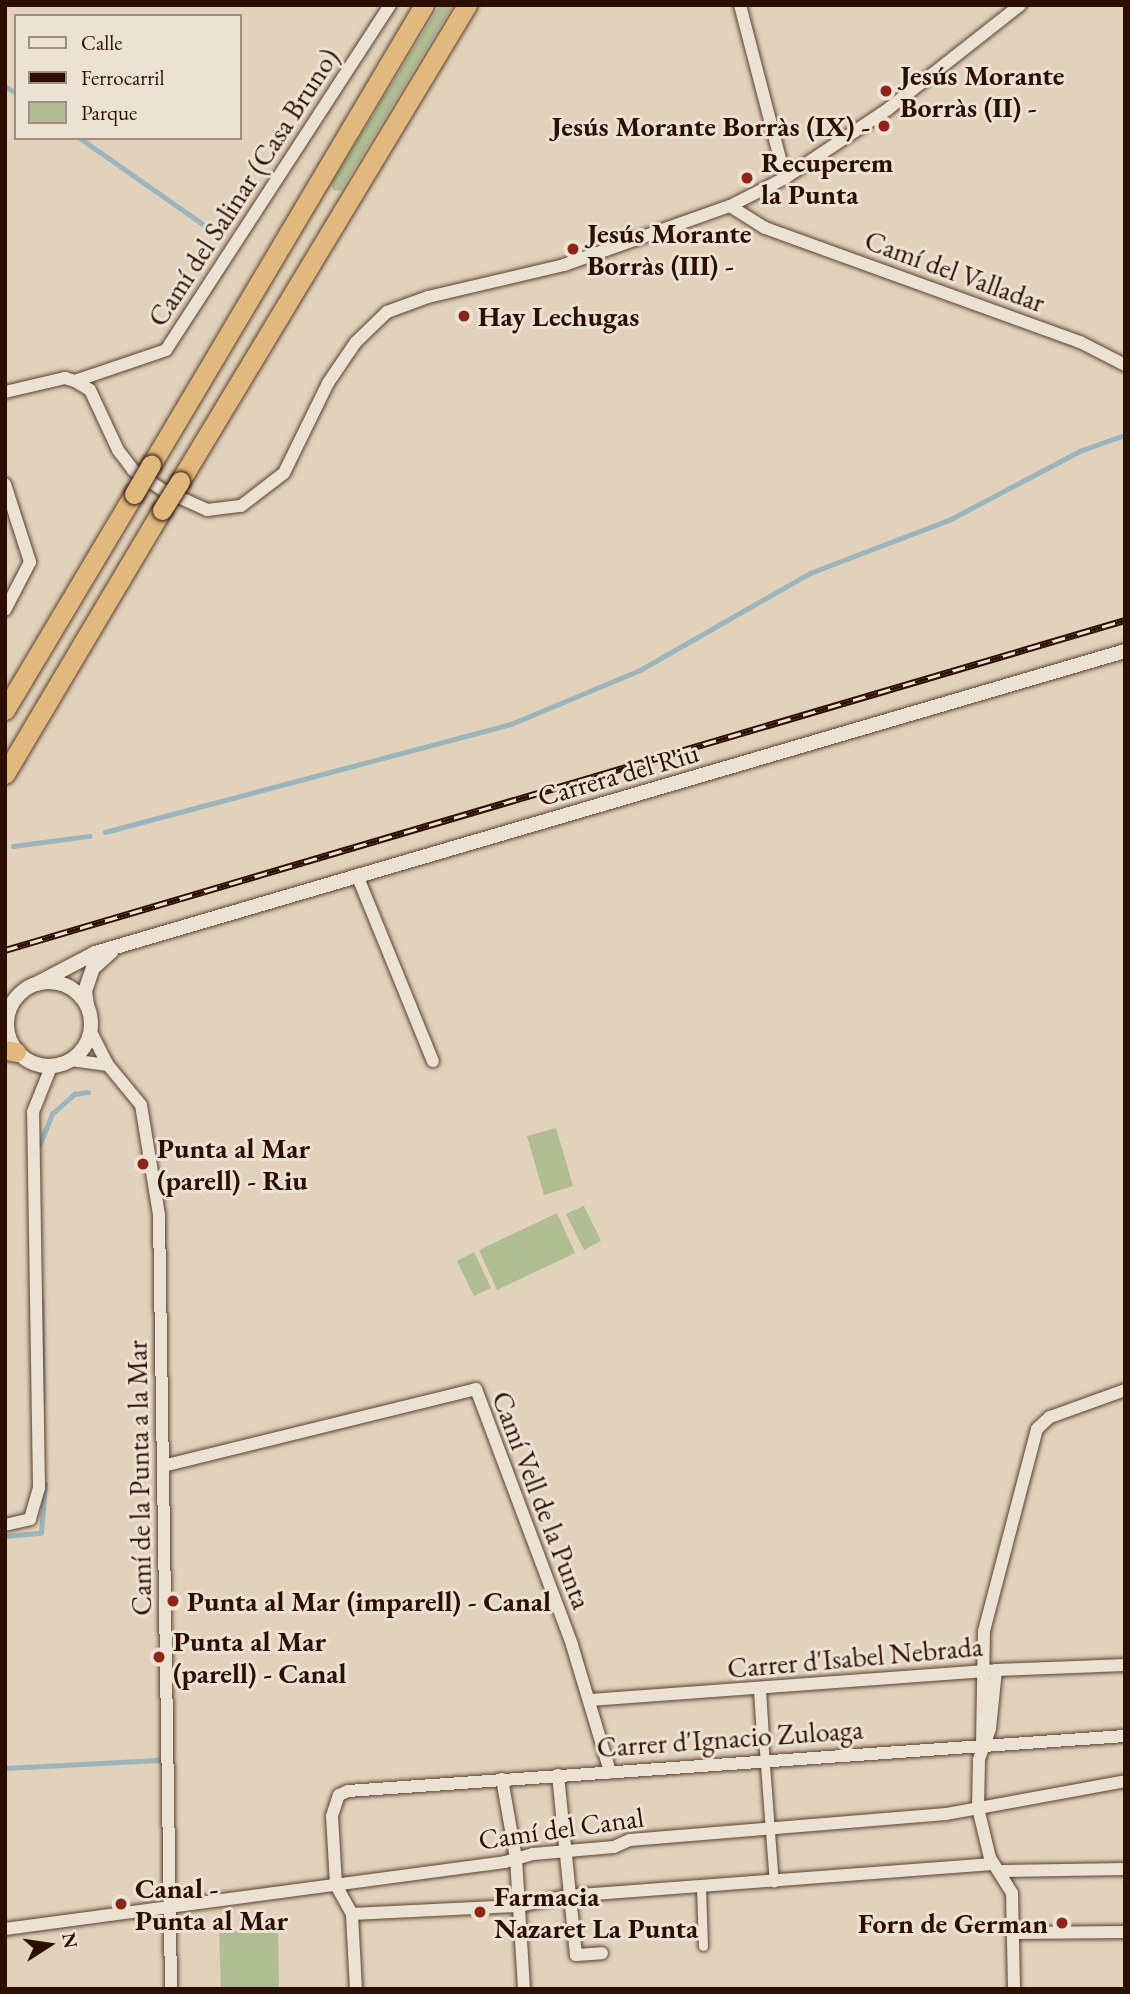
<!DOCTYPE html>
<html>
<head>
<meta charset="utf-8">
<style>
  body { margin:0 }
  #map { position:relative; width:1130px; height:1994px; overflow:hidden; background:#e2d2bb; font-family:"EB Garamond",serif }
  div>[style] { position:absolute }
  .green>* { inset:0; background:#b0bd93 }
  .stream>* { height:4.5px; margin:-2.25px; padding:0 2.25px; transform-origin:2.25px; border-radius:2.25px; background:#9cb4bc }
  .roads { filter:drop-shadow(0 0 2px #5a4030) drop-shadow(0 0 2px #5a4030) }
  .pedestrian>* { height:9px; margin:-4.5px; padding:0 4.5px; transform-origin:4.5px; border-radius:4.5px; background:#ece2d3 }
  .minor>* { height:12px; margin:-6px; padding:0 6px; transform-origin:6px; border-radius:6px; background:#ece2d3 }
  .tertiary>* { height:14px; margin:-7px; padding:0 7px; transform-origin:7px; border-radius:7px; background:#ece2d3 }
  .tertiary>.ring { margin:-7px; padding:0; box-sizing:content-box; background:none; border:14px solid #ece2d3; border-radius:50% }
  .trunk>* { height:19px; margin:-9.5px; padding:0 9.5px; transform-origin:9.5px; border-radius:9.5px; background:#e1b97e }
  .rail>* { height:7px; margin-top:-3.5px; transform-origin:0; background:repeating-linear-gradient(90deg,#ece2d3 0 13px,#2c0f02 0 26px); box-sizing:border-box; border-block:2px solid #2c0f02 }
  .bridges { filter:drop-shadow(0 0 2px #2c0f02) drop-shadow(0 0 2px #2c0f02) }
  .trunk-bridge>* { height:19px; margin:-9.5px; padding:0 9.5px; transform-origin:9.5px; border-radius:9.5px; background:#e1b97e }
  .dots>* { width:19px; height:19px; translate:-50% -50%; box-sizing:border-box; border:4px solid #ece2d3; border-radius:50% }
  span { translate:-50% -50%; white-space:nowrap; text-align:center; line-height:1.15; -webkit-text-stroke:6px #ece2d3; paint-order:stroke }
  .poi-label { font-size:28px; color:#2c0f02; font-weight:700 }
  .left { translate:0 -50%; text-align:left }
  .right { translate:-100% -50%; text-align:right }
  .street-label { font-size:28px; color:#2c0f02 }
  .frame { position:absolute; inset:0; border:7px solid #2c0f02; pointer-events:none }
  .legend { position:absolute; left:14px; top:14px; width:228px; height:126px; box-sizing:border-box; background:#ece2d3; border:2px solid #9f8e7f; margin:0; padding:9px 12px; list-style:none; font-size:21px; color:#2c0f02 }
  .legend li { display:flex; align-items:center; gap:14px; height:35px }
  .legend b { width:35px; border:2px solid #9f8e7f }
  .north { position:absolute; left:14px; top:1910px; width:70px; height:70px; -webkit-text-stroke:5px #ece2d3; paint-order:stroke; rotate:78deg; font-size:19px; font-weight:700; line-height:28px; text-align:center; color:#2c0f02 }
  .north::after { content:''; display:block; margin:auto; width:24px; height:32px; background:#2c0f02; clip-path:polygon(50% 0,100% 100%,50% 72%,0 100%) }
</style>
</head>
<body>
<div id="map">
  <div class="green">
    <div style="clip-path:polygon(440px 5px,453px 5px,341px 190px,334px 191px,331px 184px)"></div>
    <div style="clip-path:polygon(556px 1128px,573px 1186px,544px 1195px,527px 1136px)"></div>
    <div style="clip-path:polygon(584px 1206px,601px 1241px,584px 1250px,566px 1214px)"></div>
    <div style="clip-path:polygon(557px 1213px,575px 1253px,497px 1290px,479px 1250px)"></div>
    <div style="clip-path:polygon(474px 1252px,491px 1288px,474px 1296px,457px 1261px)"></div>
    <div style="clip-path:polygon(278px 1929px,279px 1989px,221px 1989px,219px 1932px)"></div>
  </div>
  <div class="stream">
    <div style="left:5px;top:86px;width:13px;rotate:32deg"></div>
    <div style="left:80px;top:138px;width:150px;rotate:35deg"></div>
    <div style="left:105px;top:832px;width:420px;rotate:-14.9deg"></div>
    <div style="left:511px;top:724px;width:140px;rotate:-22.7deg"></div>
    <div style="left:640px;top:670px;width:196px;rotate:-29.7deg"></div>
    <div style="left:810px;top:573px;width:149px;rotate:-20.9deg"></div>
    <div style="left:949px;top:520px;width:150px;rotate:-27.8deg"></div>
    <div style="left:1082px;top:450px;width:46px;rotate:-19.2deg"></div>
    <div style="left:13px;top:846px;width:77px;rotate:-7.5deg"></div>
    <div style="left:39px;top:1146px;width:35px;rotate:-68deg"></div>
    <div style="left:52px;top:1114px;width:30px;rotate:-42deg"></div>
    <div style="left:74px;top:1094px;width:14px;rotate:-8deg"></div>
    <div style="left:42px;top:1302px;width:100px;rotate:89.4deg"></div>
    <div style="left:5px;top:1536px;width:36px;rotate:-5deg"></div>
    <div style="left:41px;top:1533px;width:49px;rotate:-85.3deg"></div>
    <div style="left:5px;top:1768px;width:154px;rotate:-3deg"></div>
  </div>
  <div class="roads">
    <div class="pedestrian">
      <div style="left:763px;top:1738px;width:145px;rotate:85.7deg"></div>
      <div style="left:701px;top:1887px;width:59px;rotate:88.1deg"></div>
    </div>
    <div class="minor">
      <div style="left:740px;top:5px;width:179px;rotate:75.4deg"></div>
      <div style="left:730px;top:206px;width:41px;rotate:32.2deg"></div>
      <div style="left:765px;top:228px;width:335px;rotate:19.9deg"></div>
      <div style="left:1080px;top:342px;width:51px;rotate:27.1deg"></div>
      <div style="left:75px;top:381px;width:96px;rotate:-18.8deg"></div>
      <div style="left:166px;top:350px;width:411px;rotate:-57deg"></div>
      <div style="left:5px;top:392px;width:62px;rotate:-13.1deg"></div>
      <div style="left:65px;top:378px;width:10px;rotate:17deg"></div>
      <div style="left:75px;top:381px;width:17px;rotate:31deg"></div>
      <div style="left:90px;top:390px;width:66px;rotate:65deg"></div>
      <div style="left:118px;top:450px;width:25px;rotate:53deg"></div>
      <div style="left:133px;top:470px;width:36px;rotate:34deg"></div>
      <div style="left:163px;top:490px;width:48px;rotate:24.4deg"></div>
      <div style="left:207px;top:510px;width:34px;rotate:-7deg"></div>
      <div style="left:241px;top:506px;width:54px;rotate:-37.5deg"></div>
      <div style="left:284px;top:473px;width:100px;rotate:-63.9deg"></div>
      <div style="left:328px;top:383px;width:50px;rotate:-55.7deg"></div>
      <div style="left:356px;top:342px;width:43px;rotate:-44.1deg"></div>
      <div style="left:387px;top:312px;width:44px;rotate:-20.1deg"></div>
      <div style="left:428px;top:297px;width:140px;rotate:-13.2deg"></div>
      <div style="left:564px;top:265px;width:176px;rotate:-19.6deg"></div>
      <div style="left:730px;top:206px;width:62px;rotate:-27deg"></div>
      <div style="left:785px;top:178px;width:124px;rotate:-33.8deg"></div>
      <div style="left:888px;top:109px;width:168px;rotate:-38.2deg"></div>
      <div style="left:5px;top:484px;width:82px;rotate:72.2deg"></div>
      <div style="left:30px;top:562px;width:54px;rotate:117.5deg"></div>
      <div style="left:357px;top:875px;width:201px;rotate:67.8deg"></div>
      <div style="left:90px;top:1030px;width:39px;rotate:63deg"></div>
      <div style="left:108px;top:1065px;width:52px;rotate:50.5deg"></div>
      <div style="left:141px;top:1105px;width:111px;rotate:80.7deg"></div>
      <div style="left:159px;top:1215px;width:774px;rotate:89.11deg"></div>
      <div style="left:71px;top:1060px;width:37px;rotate:8deg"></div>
      <div style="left:163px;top:1466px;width:322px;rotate:-13.8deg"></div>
      <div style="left:476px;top:1389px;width:273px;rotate:69.4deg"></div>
      <div style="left:572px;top:1645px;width:133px;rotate:73.3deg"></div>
      <div style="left:5px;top:1525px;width:26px;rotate:-13deg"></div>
      <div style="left:30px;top:1519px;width:32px;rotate:-74deg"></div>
      <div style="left:39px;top:1488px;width:376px;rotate:-90.9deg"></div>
      <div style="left:33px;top:1112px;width:48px;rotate:-68.2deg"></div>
      <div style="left:996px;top:1670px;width:59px;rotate:95.8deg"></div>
      <div style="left:990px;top:1729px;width:33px;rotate:110deg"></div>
      <div style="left:979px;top:1760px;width:48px;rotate:91.2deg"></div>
      <div style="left:978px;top:1808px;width:51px;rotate:76.5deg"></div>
      <div style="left:990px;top:1858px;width:41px;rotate:57.8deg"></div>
      <div style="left:1012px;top:1893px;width:96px;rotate:88.8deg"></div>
      <div style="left:760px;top:1690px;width:48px;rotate:86.4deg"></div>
      <div style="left:590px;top:1700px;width:407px;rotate:-4.2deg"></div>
      <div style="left:996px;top:1670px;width:129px;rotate:-2.2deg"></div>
      <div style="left:982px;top:1744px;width:113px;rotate:-89deg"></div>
      <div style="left:984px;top:1631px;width:209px;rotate:-75.3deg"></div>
      <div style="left:1037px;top:1429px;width:18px;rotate:-43deg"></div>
      <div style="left:1050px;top:1417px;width:80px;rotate:-19.8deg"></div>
      <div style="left:558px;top:1775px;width:181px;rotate:84.3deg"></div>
      <div style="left:576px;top:1955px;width:26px;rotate:-4deg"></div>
      <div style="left:502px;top:1779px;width:80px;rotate:80deg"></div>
      <div style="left:516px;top:1858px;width:131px;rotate:86.5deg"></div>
      <div style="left:1002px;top:1871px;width:123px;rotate:-0.9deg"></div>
      <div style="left:352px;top:1914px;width:166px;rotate:-2.8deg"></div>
      <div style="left:518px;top:1906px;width:50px;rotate:-11.5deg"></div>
      <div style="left:567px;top:1896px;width:427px;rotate:-4.3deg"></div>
      <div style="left:5px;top:1929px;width:504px;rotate:-7.63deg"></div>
      <div style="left:505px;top:1862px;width:29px;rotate:-16deg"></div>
      <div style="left:533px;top:1854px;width:81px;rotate:-4.9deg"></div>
      <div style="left:614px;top:1847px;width:17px;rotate:-24deg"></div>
      <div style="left:630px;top:1840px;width:317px;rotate:-4.7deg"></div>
      <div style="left:946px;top:1814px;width:182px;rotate:-10.4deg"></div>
      <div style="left:1013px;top:1933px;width:112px;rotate:-0.5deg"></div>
      <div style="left:356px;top:1989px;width:75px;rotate:-93.1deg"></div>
      <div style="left:352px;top:1914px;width:33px;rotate:-119deg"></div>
      <div style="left:336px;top:1885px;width:69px;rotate:-93.3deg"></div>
      <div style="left:332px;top:1816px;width:22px;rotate:-72deg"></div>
      <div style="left:339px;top:1795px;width:10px;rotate:-24deg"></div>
      <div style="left:348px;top:1791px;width:779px;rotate:-4.05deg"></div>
    </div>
    <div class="tertiary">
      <div class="ring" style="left:7px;top:982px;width:70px;height:70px"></div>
      <div style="left:36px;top:984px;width:67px;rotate:-27.7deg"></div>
      <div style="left:95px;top:953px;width:1073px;rotate:-16.34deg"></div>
      <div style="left:87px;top:1005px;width:14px;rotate:-98deg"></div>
      <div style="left:85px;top:991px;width:24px;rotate:-71deg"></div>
      <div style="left:93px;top:968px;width:25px;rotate:-42deg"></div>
    </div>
    <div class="trunk">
      <div style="left:151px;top:465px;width:535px;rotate:-59.31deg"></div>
      <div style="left:180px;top:481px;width:556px;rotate:-58.91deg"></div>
      <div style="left:5px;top:710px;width:252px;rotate:-59.2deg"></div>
      <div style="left:5px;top:774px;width:307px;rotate:-59.3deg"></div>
      <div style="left:5px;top:1050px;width:11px;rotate:10deg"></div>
    </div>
  </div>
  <div class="rail">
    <div style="left:5px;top:950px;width:1168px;rotate:-16.42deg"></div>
  </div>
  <div class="bridges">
    <div class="trunk-bridge">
      <div style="left:134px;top:494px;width:34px;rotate:-60deg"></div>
      <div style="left:162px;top:510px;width:34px;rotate:-58deg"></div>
    </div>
  </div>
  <div class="dots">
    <div style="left:886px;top:91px;background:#8f2418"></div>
    <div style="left:884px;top:126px;background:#8f2418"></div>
    <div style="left:747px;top:178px;background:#8f2418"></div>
    <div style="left:573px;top:249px;background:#8f2418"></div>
    <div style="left:464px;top:316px;background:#8f2418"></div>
    <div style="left:143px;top:1164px;background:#8f2418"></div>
    <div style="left:173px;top:1601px;background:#8f2418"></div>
    <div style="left:159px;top:1657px;background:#8f2418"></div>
    <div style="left:121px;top:1904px;background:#8f2418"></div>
    <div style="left:480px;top:1912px;background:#8f2418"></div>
    <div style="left:1062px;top:1923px;background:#8f2418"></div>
  </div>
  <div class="poi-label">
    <span class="left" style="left:900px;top:91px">Jesús Morante<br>Borràs (II) -</span>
    <span class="right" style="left:870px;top:126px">Jesús Morante Borràs (IX) -</span>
    <span class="left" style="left:761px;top:178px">Recuperem<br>la Punta</span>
    <span class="left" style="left:587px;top:249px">Jesús Morante<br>Borràs (III) -</span>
    <span class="left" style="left:478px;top:316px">Hay Lechugas</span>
    <span class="left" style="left:157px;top:1164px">Punta al Mar<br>(parell) - Riu</span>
    <span class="left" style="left:187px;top:1601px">Punta al Mar (imparell) - Canal</span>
    <span class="left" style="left:173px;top:1657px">Punta al Mar<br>(parell) - Canal</span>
    <span class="left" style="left:135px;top:1904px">Canal -<br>Punta al Mar</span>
    <span class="left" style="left:494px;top:1912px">Farmacia<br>Nazaret La Punta</span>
    <span class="right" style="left:1048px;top:1923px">Forn de German</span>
  </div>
  <div class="street-label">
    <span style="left:243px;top:187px;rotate:-57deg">Camí del Salinar (Casa Bruno)</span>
    <span style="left:955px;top:271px;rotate:20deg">Camí del Valladar</span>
    <span style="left:618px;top:774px;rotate:-16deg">Carrera del Riu</span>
    <span style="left:139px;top:1478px;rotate:-91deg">Camí de la Punta a la Mar</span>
    <span style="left:542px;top:1500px;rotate:69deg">Camí Vell de la Punta</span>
    <span style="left:855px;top:1657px;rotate:-5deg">Carrer d'Isabel Nebrada</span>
    <span style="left:730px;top:1738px;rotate:-4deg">Carrer d'Ignacio Zuloaga</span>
    <span style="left:561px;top:1828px;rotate:-8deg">Camí del Canal</span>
  </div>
  <div class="frame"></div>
  <ul class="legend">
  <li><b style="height:9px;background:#ece2d3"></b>Calle</li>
  <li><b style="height:9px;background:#2c0f02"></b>Ferrocarril</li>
  <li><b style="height:19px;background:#b0bd93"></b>Parque</li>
  </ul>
  <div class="north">N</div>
</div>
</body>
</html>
